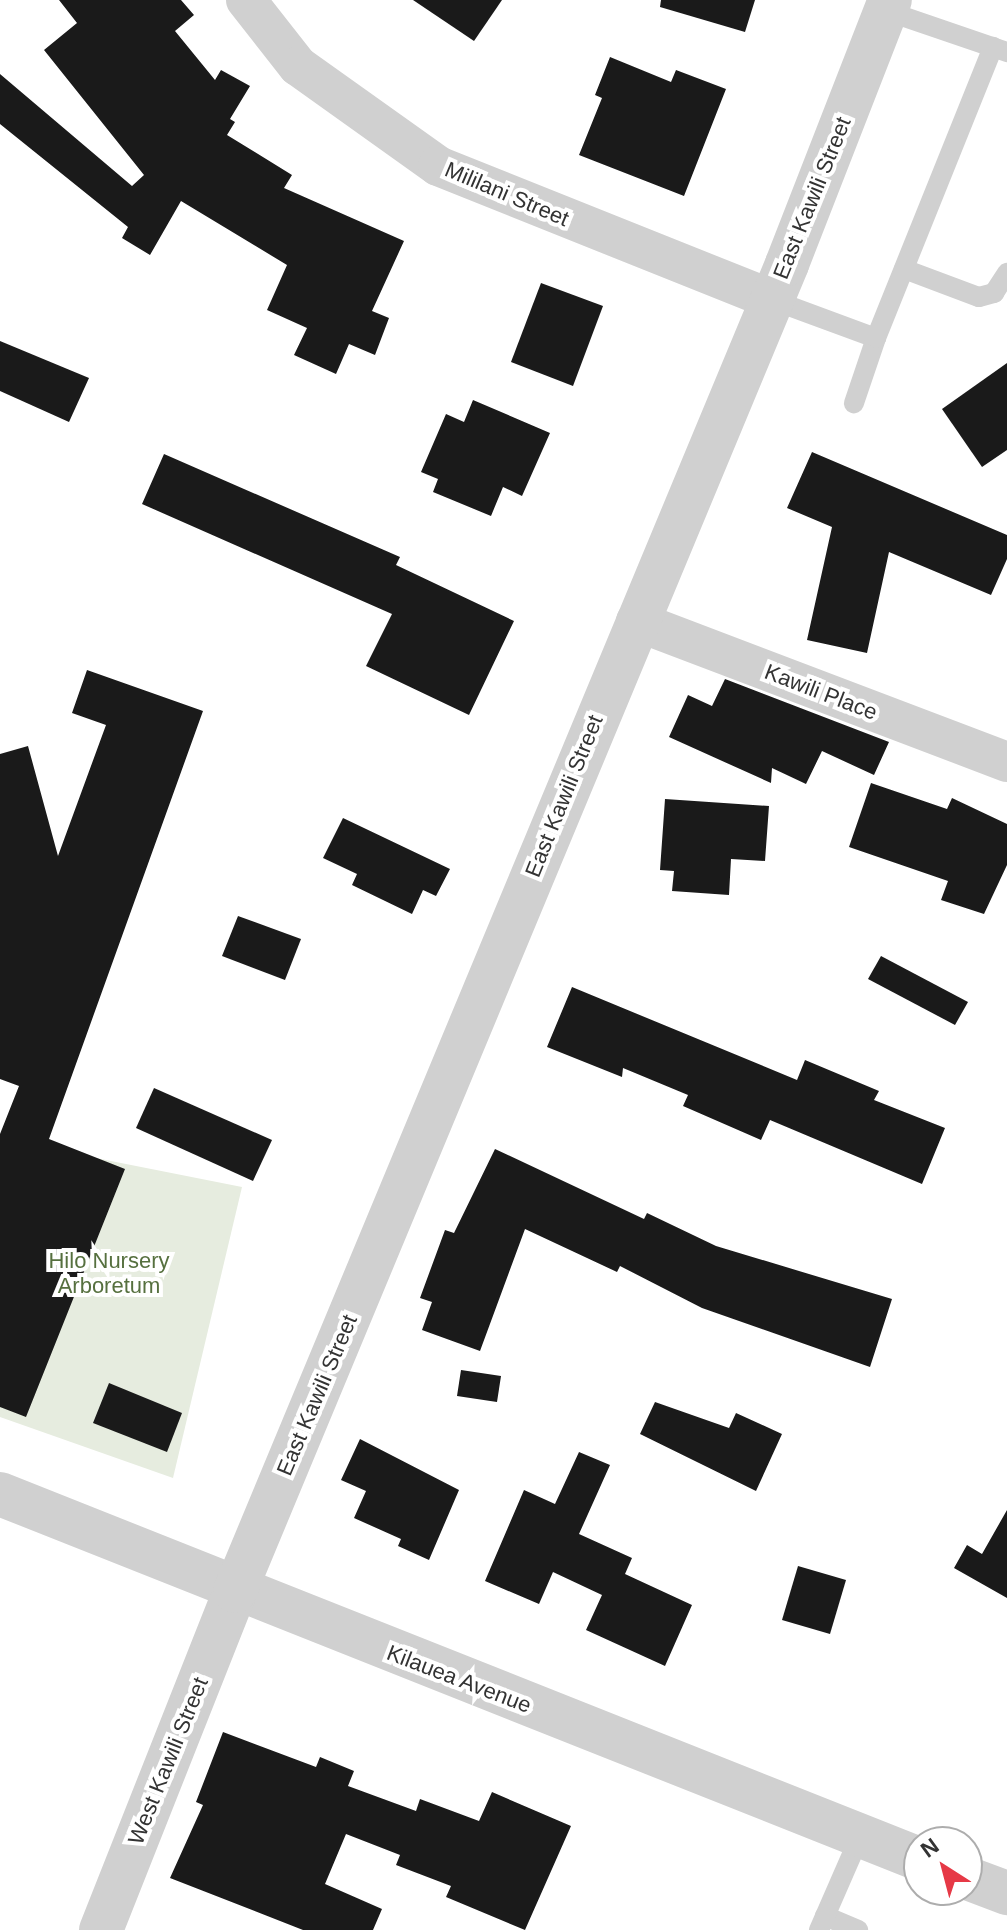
<!DOCTYPE html>
<html>
<head>
<meta charset="utf-8">
<style>
  body { margin:0 }
  #map { position:relative; width:1007px; height:1930px; overflow:hidden; background:#fff; font-family:Helvetica,sans-serif }
  div>[style] { position:absolute }
  .green>* { inset:0; background:#e6ecdf }
  .building>* { inset:0; background:#1a1a1a }
  .service>* { height:20px; margin:-10px; padding:0 10px; transform-origin:10px; border-radius:10px; background:#d0d0d0 }
  .minor>* { height:40px; margin:-20px; padding:0 20px; transform-origin:20px; border-radius:20px; background:#d0d0d0 }
  .tertiary>* { height:44px; margin:-22px; padding:0 22px; transform-origin:22px; border-radius:22px; background:#d0d0d0 }
  span { translate:-50% -50%; white-space:nowrap; text-align:center; line-height:1.15; -webkit-text-stroke:8px #fff; paint-order:stroke }
  .street-label { font-size:22px; color:#333 }
  .park-label { font-size:22px; color:#56703f }
  .north { position:absolute; left:903px; top:1826px; width:80px; height:80px; box-sizing:border-box; background:#fff; border:2px solid #adadad; border-radius:50%; rotate:324deg; font-size:22px; font-weight:700; line-height:32px; text-align:center; color:#333 }
  .north::after { content:''; display:block; margin:auto; width:28px; height:36px; background:#e63946; clip-path:polygon(50% 0,100% 100%,50% 72%,0 100%) }
</style>
</head>
<body>
<div id="map">
  <div class="green">
    <div style="clip-path:polygon(0 1139px,242px 1187px,173px 1478px,0 1417px)"></div>
  </div>
  <div class="building">
    <div style="clip-path:polygon(59px 0,181px 0,194px 15px,175px 31px,215px 80px,221px 70px,250px 86px,230px 119px,235px 122px,227px 135px,292px 175px,284px 188px,404px 241px,372px 311px,389px 318px,375px 355px,349px 344px,336px 374px,294px 355px,307px 328px,267px 310px,287px 265px,181px 201px,150px 255px,122px 238px,128px 227px,0 124px,0 74px,132px 186px,144px 175px,44px 50px,77px 23px)"></div>
    <div style="clip-path:polygon(413px 0,502px 0,474px 41px)"></div>
    <div style="clip-path:polygon(661px 0,755px 0,745px 32px,660px 7px)"></div>
    <div style="clip-path:polygon(610px 57px,671px 82px,676px 70px,726px 89px,684px 196px,579px 155px,602px 98px,595px 95px)"></div>
    <div style="clip-path:polygon(541px 283px,603px 306px,573px 386px,511px 362px)"></div>
    <div style="clip-path:polygon(0 341px,89px 378px,69px 422px,0 391px)"></div>
    <div style="clip-path:polygon(1007px 363px,1007px 450px,982px 467px,942px 409px)"></div>
    <div style="clip-path:polygon(473px 400px,550px 433px,522px 496px,503px 487px,491px 516px,433px 492px,438px 479px,421px 472px,446px 414px,464px 422px)"></div>
    <div style="clip-path:polygon(812px 452px,1007px 535px,1007px 559px,991px 595px,889px 552px,867px 653px,807px 640px,832px 527px,787px 508px)"></div>
    <div style="clip-path:polygon(164px 454px,400px 557px,396px 565px,514px 621px,469px 715px,366px 666px,392px 614px,142px 504px)"></div>
    <div style="clip-path:polygon(87px 670px,203px 711px,49px 1139px,125px 1169px,26px 1417px,0 1407px,0 1134px,19px 1086px,0 1079px,0 754px,28px 746px,58px 856px,106px 725px,72px 713px)"></div>
    <div style="clip-path:polygon(725px 679px,889px 742px,874px 775px,822px 751px,806px 784px,772px 768px,771px 783px,669px 737px,688px 695px,712px 706px)"></div>
    <div style="clip-path:polygon(871px 783px,947px 809px,952px 798px,1007px 824px,1007px 865px,984px 914px,941px 900px,948px 881px,849px 847px)"></div>
    <div style="clip-path:polygon(665px 799px,769px 806px,765px 861px,731px 859px,729px 895px,672px 891px,674px 871px,660px 870px)"></div>
    <div style="clip-path:polygon(343px 818px,450px 869px,436px 896px,423px 890px,412px 914px,352px 885px,357px 874px,323px 858px)"></div>
    <div style="clip-path:polygon(238px 916px,301px 939px,285px 980px,222px 956px)"></div>
    <div style="clip-path:polygon(881px 956px,968px 1002px,955px 1025px,868px 979px)"></div>
    <div style="clip-path:polygon(572px 987px,797px 1080px,805px 1060px,879px 1091px,874px 1100px,945px 1128px,922px 1184px,770px 1120px,761px 1140px,683px 1106px,688px 1095px,623px 1068px,622px 1077px,547px 1047px)"></div>
    <div style="clip-path:polygon(154px 1088px,272px 1140px,253px 1181px,136px 1128px)"></div>
    <div style="clip-path:polygon(495px 1149px,644px 1219px,647px 1213px,716px 1246px,892px 1299px,870px 1367px,702px 1308px,620px 1266px,617px 1272px,525px 1229px,480px 1351px,422px 1330px,432px 1302px,420px 1298px,445px 1230px,454px 1233px)"></div>
    <div style="clip-path:polygon(461px 1370px,501px 1376px,497px 1402px,457px 1396px)"></div>
    <div style="clip-path:polygon(109px 1383px,182px 1413px,167px 1452px,93px 1423px)"></div>
    <div style="clip-path:polygon(655px 1402px,729px 1428px,736px 1413px,782px 1434px,756px 1491px,640px 1434px)"></div>
    <div style="clip-path:polygon(360px 1439px,459px 1490px,429px 1560px,398px 1546px,401px 1539px,354px 1518px,366px 1491px,341px 1480px)"></div>
    <div style="clip-path:polygon(579px 1452px,610px 1465px,579px 1534px,632px 1558px,625px 1574px,692px 1605px,665px 1666px,586px 1630px,602px 1595px,553px 1572px,539px 1604px,485px 1581px,524px 1490px,555px 1504px)"></div>
    <div style="clip-path:polygon(1007px 1510px,1007px 1598px,954px 1568px,967px 1545px,982px 1554px)"></div>
    <div style="clip-path:polygon(798px 1566px,846px 1580px,830px 1634px,782px 1620px)"></div>
    <div style="clip-path:polygon(223px 1732px,316px 1767px,320px 1757px,354px 1771px,348px 1786px,416px 1811px,420px 1799px,479px 1821px,492px 1792px,571px 1826px,525px 1930px,446px 1897px,451px 1886px,396px 1865px,400px 1855px,346px 1834px,325px 1884px,382px 1909px,373px 1930px,303px 1930px,170px 1878px,203px 1805px,196px 1802px)"></div>
  </div>
  <div class="service">
    <div style="left:887px;top:11px;width:127px;rotate:18.9deg"></div>
    <div style="left:904px;top:269px;width:80px;rotate:20.5deg"></div>
    <div style="left:979px;top:297px;width:16px;rotate:-15deg"></div>
    <div style="left:994px;top:293px;width:24px;rotate:-57deg"></div>
    <div style="left:770px;top:299px;width:113px;rotate:20.2deg"></div>
    <div style="left:876px;top:338px;width:69px;rotate:108.7deg"></div>
    <div style="left:876px;top:338px;width:314px;rotate:-68.1deg"></div>
    <div style="left:825px;top:1916px;width:36px;rotate:23deg"></div>
    <div style="left:819px;top:1930px;width:103px;rotate:-66.4deg"></div>
  </div>
  <div class="minor">
    <div style="left:246px;top:0;width:84px;rotate:51.8deg"></div>
    <div style="left:298px;top:66px;width:172px;rotate:35.5deg"></div>
    <div style="left:438px;top:166px;width:358px;rotate:21.8deg"></div>
    <div style="left:636px;top:621px;width:397px;rotate:20.8deg"></div>
  </div>
  <div class="tertiary">
    <div style="left:0;top:1494px;width:989px;rotate:21.66deg"></div>
    <div style="left:967px;top:1878px;width:43px;rotate:20.6deg"></div>
    <div style="left:101px;top:1930px;width:365px;rotate:-68.4deg"></div>
    <div style="left:235px;top:1591px;width:1437px;rotate:-67.41deg"></div>
    <div style="left:787px;top:264px;width:283px;rotate:-68.7deg"></div>
  </div>
  <div class="street-label">
    <span style="left:507px;top:194px;rotate:23deg">Mililani Street</span>
    <span style="left:812px;top:198px;rotate:-68deg">East Kawili Street</span>
    <span style="left:821px;top:692px;rotate:21deg">Kawili Place</span>
    <span style="left:564px;top:796px;rotate:-68deg">East Kawili Street</span>
    <span style="left:317px;top:1395px;rotate:-67deg">East Kawili Street</span>
    <span style="left:459px;top:1679px;rotate:21deg">Kilauea Avenue</span>
    <span style="left:168px;top:1761px;rotate:-68deg">West Kawili Street</span>
  </div>
  <div class="park-label">
    <span style="left:109px;top:1273px">Hilo Nursery<br>Arboretum</span>
  </div>
  <div class="north">N</div>
</div>
</body>
</html>
